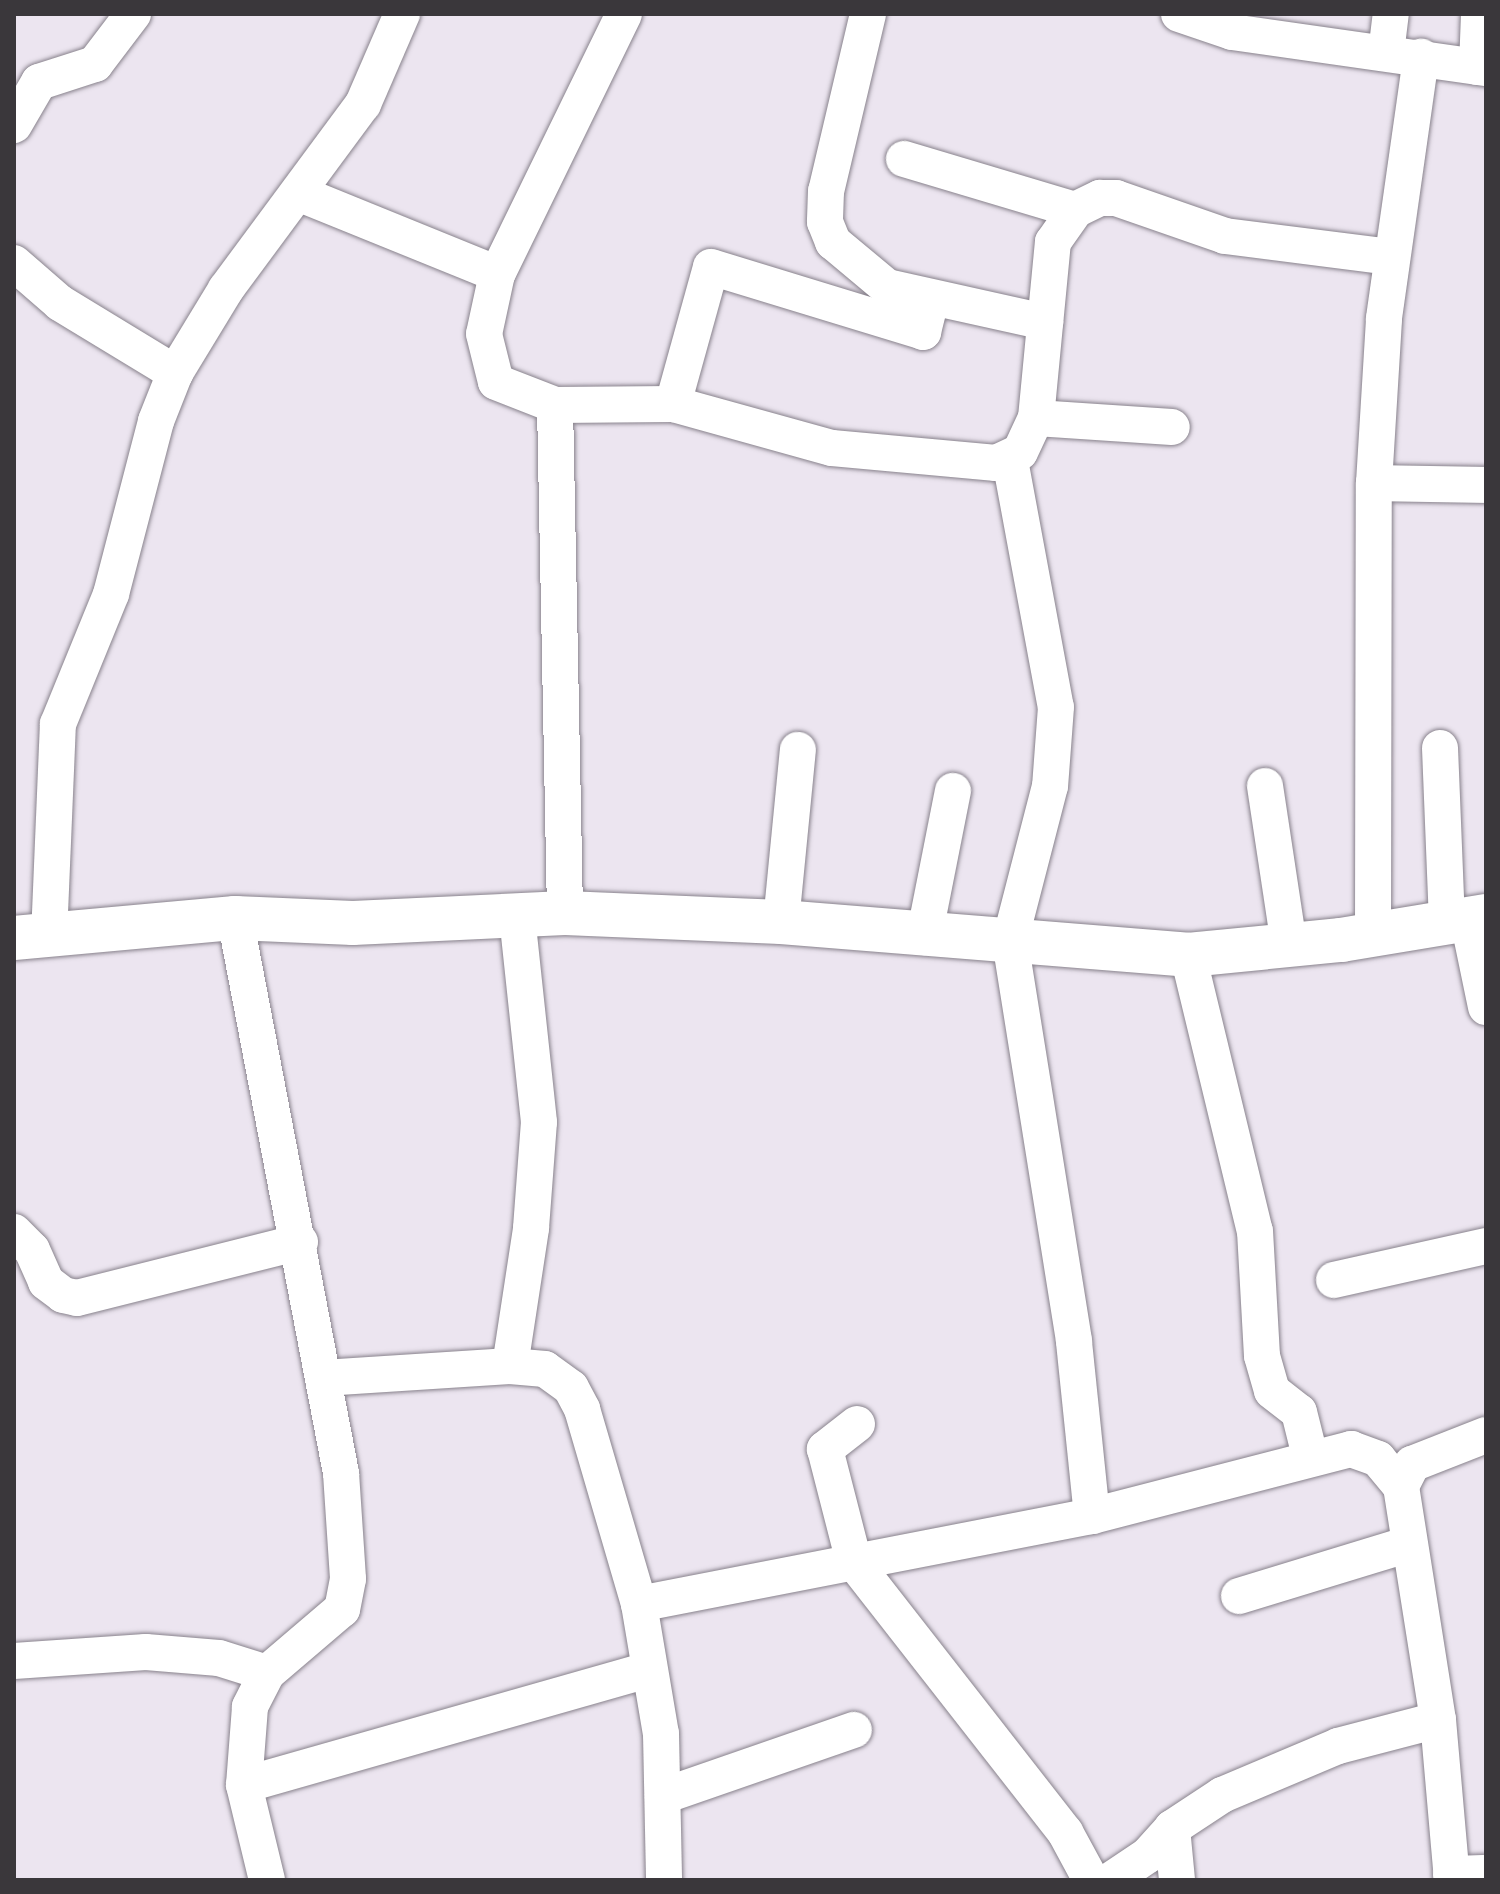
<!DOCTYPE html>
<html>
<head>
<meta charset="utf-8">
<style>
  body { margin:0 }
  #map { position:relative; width:1500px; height:1894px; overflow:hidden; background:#ece5f0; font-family:"Varela Round",sans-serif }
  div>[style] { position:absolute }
  .roads { filter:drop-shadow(0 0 2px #88828c) drop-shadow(0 0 2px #88828c) }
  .minor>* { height:36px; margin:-18px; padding:0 18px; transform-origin:18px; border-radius:18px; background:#fff }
  .tertiary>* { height:44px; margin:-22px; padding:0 22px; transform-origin:22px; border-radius:22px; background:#fff }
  span { translate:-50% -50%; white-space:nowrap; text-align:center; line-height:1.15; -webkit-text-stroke:8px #ece5f0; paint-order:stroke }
  .frame { position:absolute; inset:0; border:16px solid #3a373b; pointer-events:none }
</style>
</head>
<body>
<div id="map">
  <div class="roads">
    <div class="minor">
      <div style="left:624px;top:14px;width:289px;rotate:116deg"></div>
      <div style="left:497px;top:274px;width:61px;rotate:102.2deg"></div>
      <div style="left:484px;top:334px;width:49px;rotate:76deg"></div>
      <div style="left:496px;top:382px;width:63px;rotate:21.3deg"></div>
      <div style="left:555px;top:405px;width:118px;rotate:-0.5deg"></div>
      <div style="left:673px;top:404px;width:165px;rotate:15.5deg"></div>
      <div style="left:832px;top:448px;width:165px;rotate:5.2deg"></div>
      <div style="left:996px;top:463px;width:26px;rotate:-25deg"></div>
      <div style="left:1020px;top:452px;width:38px;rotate:-65deg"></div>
      <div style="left:1036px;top:418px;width:177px;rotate:-84.5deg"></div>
      <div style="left:1053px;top:242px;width:39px;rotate:-55deg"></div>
      <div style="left:1075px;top:210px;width:28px;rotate:-26deg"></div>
      <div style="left:1100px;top:198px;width:16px"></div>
      <div style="left:1116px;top:198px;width:115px;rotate:19.2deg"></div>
      <div style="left:1225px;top:236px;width:168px;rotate:7.2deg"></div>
      <div style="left:868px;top:14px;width:182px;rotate:103.3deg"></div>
      <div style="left:826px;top:191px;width:31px;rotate:92deg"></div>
      <div style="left:825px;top:222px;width:22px;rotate:68deg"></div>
      <div style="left:833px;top:242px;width:70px;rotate:39.8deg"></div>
      <div style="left:887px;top:287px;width:162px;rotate:12.5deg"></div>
      <div style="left:1179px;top:14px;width:56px;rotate:18.8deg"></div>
      <div style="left:1232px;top:32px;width:257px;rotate:8.1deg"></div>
      <div style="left:1386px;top:53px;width:39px;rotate:-83deg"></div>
      <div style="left:1477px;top:67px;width:53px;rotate:-87.8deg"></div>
      <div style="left:14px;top:125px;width:50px;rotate:-59.8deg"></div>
      <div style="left:39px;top:82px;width:59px;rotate:-17.8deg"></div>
      <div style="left:95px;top:64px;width:63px;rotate:-52.8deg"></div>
      <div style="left:904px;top:159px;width:178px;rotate:16.6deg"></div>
      <div style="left:298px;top:193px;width:215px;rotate:22.1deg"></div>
      <div style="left:14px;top:263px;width:61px;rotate:41deg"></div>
      <div style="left:60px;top:303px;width:135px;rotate:31.3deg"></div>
      <div style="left:673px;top:404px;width:142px;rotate:-74.5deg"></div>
      <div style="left:711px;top:267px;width:222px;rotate:17deg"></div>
      <div style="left:923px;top:332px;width:34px;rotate:-76deg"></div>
      <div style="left:555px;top:405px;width:508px;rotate:88.87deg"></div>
      <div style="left:1036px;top:418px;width:136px;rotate:3.8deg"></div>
      <div style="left:1010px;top:460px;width:251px;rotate:79.5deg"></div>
      <div style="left:1056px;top:707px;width:79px;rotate:94.3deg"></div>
      <div style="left:1050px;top:786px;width:160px;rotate:104.5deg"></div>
      <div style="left:1010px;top:941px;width:406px;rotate:80.9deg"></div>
      <div style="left:1074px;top:1342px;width:175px;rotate:84.1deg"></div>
      <div style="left:1374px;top:483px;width:112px;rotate:1deg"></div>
      <div style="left:1440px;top:748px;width:173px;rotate:87.7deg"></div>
      <div style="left:1265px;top:786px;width:160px;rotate:81.4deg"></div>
      <div style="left:235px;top:918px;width:565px;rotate:79.19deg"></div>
      <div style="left:341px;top:1473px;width:106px;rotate:86.2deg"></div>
      <div style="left:348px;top:1579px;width:31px;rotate:101deg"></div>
      <div style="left:342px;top:1609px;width:99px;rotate:139.5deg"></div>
      <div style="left:267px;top:1673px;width:38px;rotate:117deg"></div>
      <div style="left:250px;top:1707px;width:78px;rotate:94.4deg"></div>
      <div style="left:244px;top:1785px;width:98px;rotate:76.4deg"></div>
      <div style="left:1468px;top:920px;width:89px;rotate:78.3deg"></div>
      <div style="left:781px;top:922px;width:173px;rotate:-84.4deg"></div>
      <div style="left:1373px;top:931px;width:448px;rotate:-89.9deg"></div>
      <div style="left:1374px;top:483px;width:165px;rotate:-86.5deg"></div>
      <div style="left:1384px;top:318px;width:264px;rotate:-81.9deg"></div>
      <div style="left:49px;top:937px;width:213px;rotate:-87.6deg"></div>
      <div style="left:58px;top:724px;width:140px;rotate:-67.8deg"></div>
      <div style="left:111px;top:594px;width:179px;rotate:-75.4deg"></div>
      <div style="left:156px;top:421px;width:52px;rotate:-68.4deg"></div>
      <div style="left:175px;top:373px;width:98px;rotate:-58.7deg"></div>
      <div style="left:226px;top:289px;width:230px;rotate:-53.5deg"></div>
      <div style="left:363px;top:104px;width:98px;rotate:-66.6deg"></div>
      <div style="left:924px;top:937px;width:149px;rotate:-78.8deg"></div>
      <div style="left:1188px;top:955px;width:284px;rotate:76.4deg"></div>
      <div style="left:1255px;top:1231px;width:125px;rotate:86.8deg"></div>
      <div style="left:1262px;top:1356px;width:36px;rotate:74deg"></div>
      <div style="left:1272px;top:1391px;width:34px;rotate:38deg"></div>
      <div style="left:1299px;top:1412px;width:45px;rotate:76deg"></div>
      <div style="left:14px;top:1232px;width:25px;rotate:45deg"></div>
      <div style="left:32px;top:1250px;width:35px;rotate:66deg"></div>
      <div style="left:46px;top:1282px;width:21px;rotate:37deg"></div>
      <div style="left:63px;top:1295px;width:14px;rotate:12deg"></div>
      <div style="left:77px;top:1298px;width:230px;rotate:-14.1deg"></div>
      <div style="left:1334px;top:1280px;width:156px;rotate:-12.6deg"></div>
      <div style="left:510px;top:1366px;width:140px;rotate:-81.3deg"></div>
      <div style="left:531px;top:1228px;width:106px;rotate:-85.7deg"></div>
      <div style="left:539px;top:1122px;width:208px;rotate:-96.1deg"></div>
      <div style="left:323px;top:1378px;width:187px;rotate:-3.7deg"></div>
      <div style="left:510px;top:1366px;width:35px;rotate:5deg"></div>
      <div style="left:545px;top:1369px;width:32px;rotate:36deg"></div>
      <div style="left:571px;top:1388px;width:24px;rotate:62deg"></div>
      <div style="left:582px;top:1409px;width:203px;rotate:73.7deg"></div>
      <div style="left:639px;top:1604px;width:132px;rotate:80.4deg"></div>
      <div style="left:661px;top:1734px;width:146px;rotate:88.8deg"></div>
      <div style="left:857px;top:1424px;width:41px;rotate:142deg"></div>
      <div style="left:825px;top:1449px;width:117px;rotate:75.6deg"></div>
      <div style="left:854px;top:1562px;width:343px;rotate:52deg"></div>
      <div style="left:1065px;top:1832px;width:55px;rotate:61.6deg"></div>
      <div style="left:1239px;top:1596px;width:178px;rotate:-17deg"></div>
      <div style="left:639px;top:1604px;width:461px;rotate:-11deg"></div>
      <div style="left:1092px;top:1516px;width:268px;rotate:-14.5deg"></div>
      <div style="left:1351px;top:1449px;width:29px;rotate:20deg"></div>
      <div style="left:1378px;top:1459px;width:35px;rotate:50deg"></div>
      <div style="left:14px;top:1661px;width:132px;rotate:-3.9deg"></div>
      <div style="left:146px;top:1652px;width:73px;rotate:4.7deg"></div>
      <div style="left:219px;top:1658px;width:50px;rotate:17.4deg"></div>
      <div style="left:244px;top:1785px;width:420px;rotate:-15.9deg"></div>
      <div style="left:663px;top:1796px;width:202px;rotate:-19.1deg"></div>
      <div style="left:1172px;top:1828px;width:52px;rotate:84.5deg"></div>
      <div style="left:1451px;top:1874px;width:35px;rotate:-2deg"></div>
      <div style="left:1111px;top:1880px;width:45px;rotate:-34deg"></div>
      <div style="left:1148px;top:1855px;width:36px;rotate:-48deg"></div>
      <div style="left:1172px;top:1828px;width:60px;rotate:-33.4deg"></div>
      <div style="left:1222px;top:1795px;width:126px;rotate:-22.9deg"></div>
      <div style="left:1338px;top:1746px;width:103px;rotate:-14.6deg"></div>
      <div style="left:1452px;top:1880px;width:161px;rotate:-95deg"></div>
      <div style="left:1438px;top:1720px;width:237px;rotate:-99deg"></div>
      <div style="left:1401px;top:1486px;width:25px;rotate:-63deg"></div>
      <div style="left:1412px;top:1464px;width:79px;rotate:-21.4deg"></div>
    </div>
    <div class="tertiary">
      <div style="left:14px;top:938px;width:222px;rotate:-5.2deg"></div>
      <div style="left:235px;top:918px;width:118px;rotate:2.4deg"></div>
      <div style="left:353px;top:923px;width:212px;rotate:-2.7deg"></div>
      <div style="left:565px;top:913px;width:216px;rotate:2.4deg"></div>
      <div style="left:781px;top:922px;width:408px;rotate:4.6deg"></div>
      <div style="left:1188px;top:955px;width:154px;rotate:-5.6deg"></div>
      <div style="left:1341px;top:940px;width:147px;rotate:-9.4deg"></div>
    </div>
  </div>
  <div class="frame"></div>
</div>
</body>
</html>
